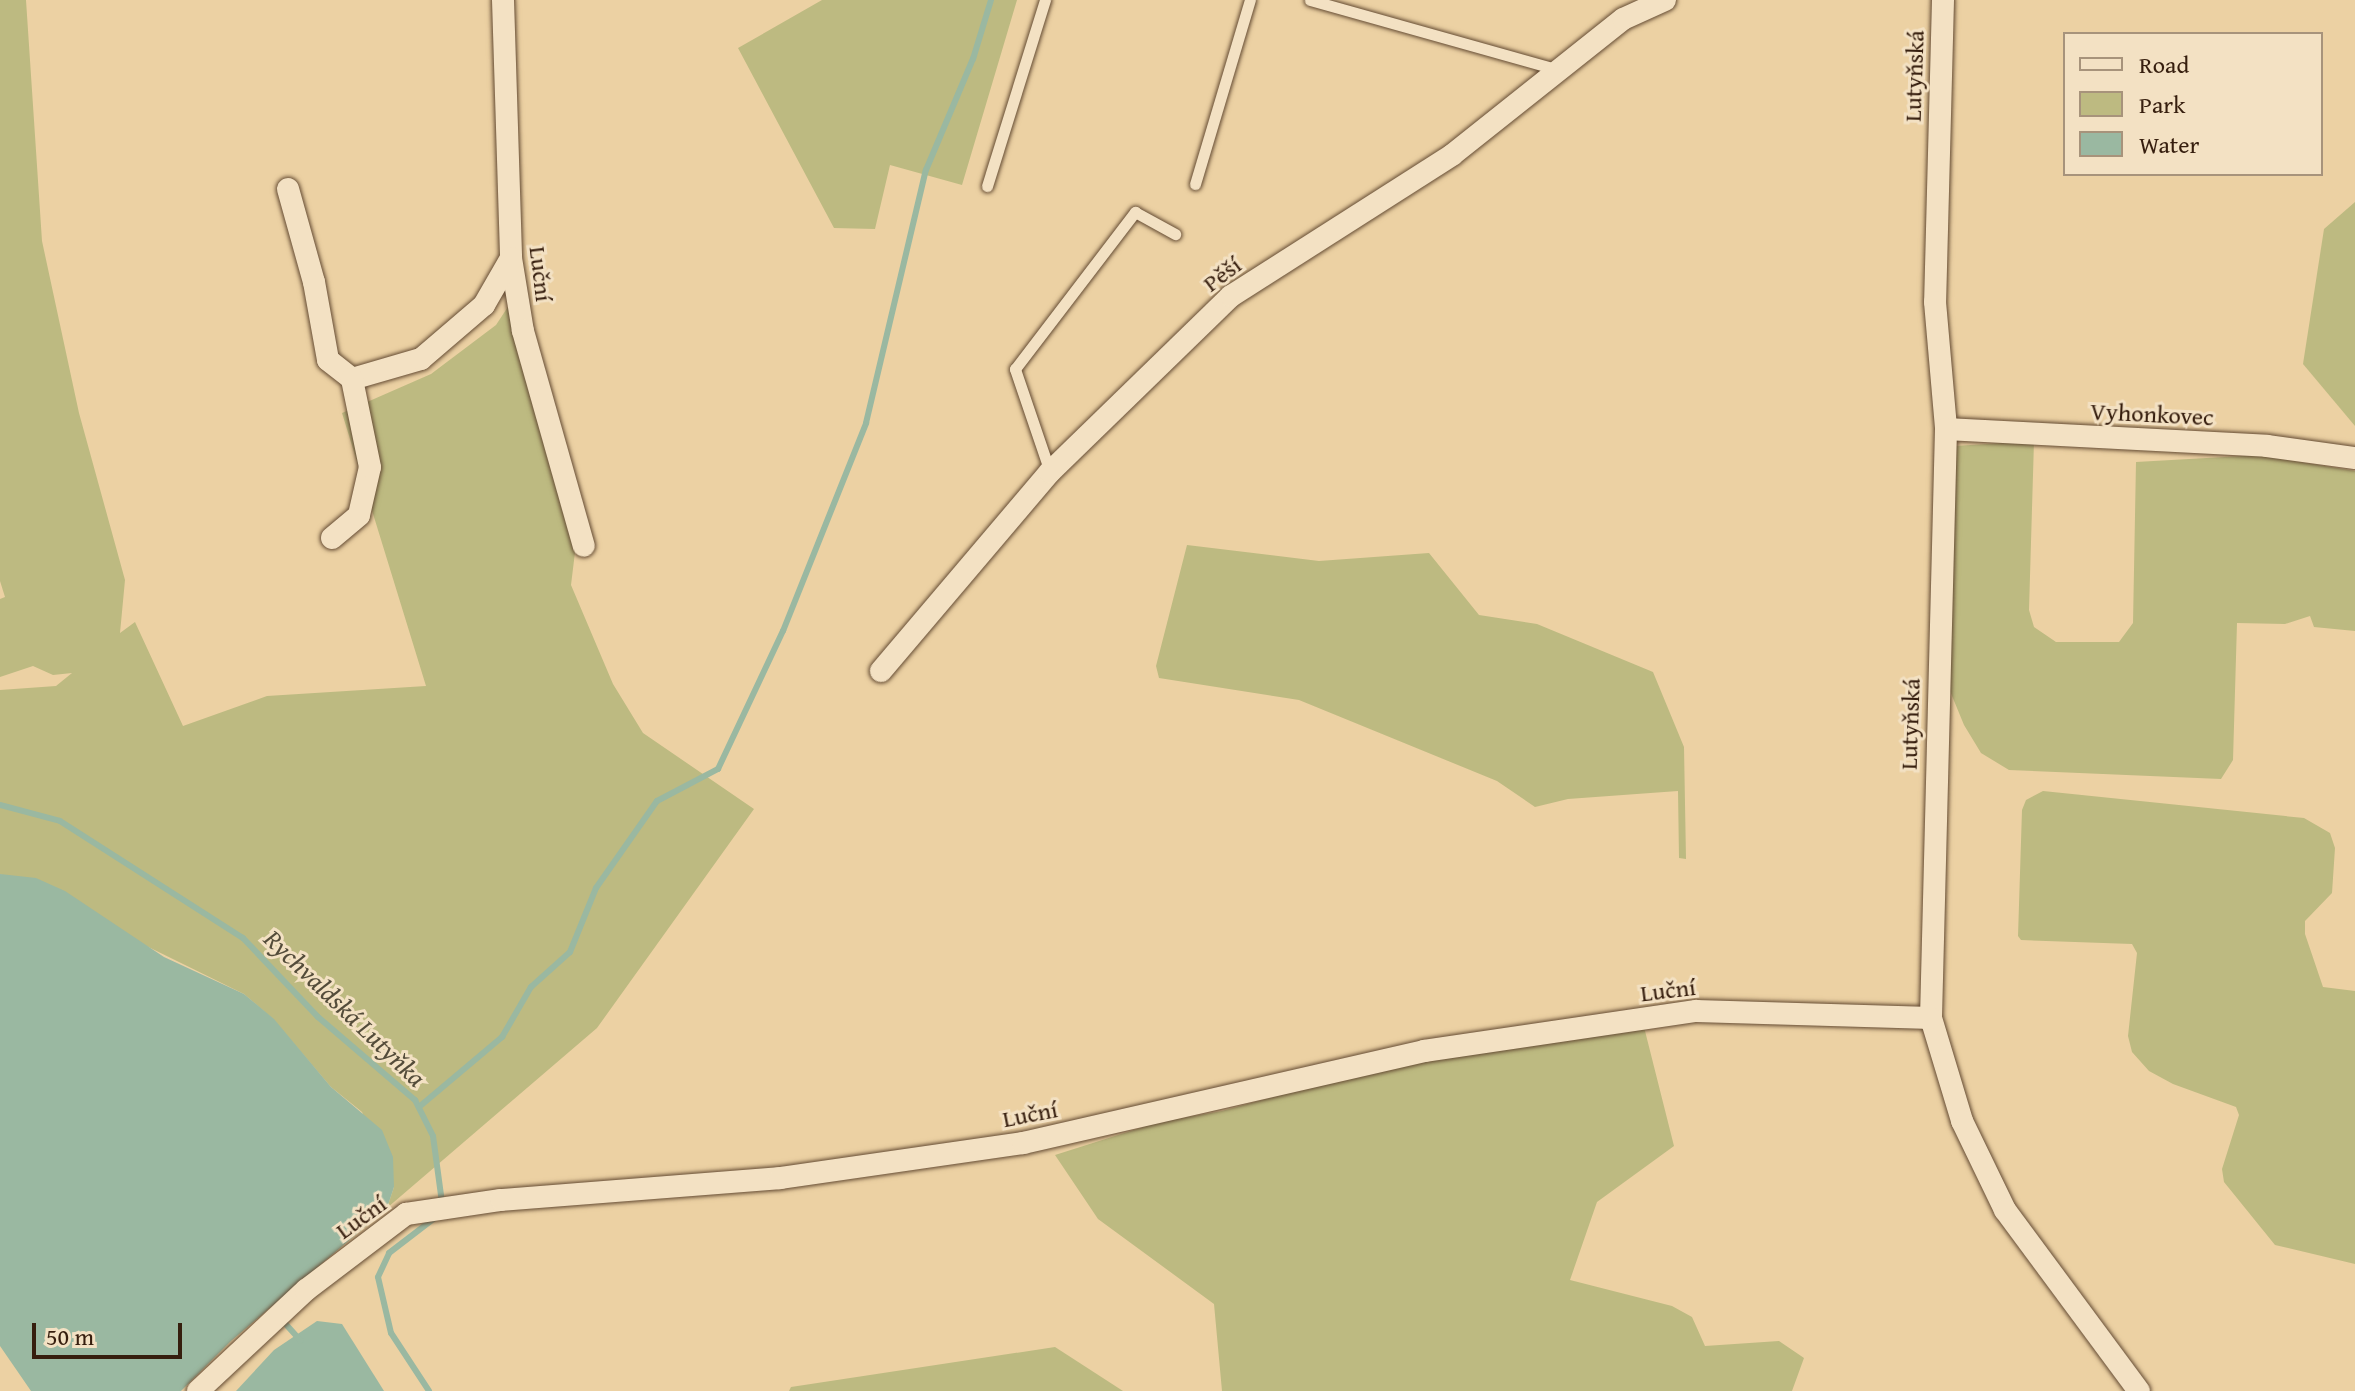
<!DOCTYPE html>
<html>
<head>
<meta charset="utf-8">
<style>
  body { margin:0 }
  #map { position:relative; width:2355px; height:1391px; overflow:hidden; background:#ecd1a3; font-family:"Gentium Book Plus",serif }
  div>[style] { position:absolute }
  .green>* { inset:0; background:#bdba81 }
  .water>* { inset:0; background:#9ab8a1 }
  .stream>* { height:6px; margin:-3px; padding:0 3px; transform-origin:3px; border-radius:3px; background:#9ab8a1 }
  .roads { filter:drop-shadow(0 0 2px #644b33) drop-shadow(0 0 2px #644b33) }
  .service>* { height:11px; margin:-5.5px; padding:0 5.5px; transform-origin:5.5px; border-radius:5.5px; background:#f3e1c3 }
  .minor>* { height:22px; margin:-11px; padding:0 11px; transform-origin:11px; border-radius:11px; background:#f3e1c3 }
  span { translate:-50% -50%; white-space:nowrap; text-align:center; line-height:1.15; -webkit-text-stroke:6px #f3e1c3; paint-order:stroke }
  .street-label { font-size:24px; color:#361e0e }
  .water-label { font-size:26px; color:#544c3a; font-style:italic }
  .legend { position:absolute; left:2063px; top:32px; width:260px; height:144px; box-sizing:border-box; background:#f3e1c3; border:2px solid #a7937b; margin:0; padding:10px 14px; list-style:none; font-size:24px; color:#361e0e }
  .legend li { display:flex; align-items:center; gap:16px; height:40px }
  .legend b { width:40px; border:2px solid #a7937b }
  .scale { position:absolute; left:32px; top:1323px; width:150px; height:36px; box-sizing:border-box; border:4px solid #361e0e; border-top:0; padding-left:10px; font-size:24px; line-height:28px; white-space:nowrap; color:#361e0e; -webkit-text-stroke:6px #f3e1c3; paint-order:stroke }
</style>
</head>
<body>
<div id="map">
  <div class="green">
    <div style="clip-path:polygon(0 0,26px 0,42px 241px,79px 413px,125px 580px,120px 633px,135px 622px,183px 726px,267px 696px,426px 686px,342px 413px,431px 374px,496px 325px,515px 296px,577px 536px,571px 585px,613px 684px,643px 733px,754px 809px,597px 1028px,387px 1208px,394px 1187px,362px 1112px,331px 1087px,273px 1019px,244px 994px,0 874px,0 690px,56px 686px,72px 673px,53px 675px,33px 666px,0 677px,0 599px,5px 597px,0 581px)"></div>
    <div style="clip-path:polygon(822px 0,1017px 0,962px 185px,890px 165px,875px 229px,834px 228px,738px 48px)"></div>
    <div style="clip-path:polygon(2355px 202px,2355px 426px,2303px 364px,2324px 229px)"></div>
    <div style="clip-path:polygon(2034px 441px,2029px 610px,2034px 627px,2056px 642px,2119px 642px,2133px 623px,2136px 462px,2260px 455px,2355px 471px,2355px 631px,2314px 627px,2310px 616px,2285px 624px,2237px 623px,2233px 760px,2221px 779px,2009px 770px,1981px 753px,1964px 725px,1950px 691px,1955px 446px)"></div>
    <div style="clip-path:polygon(1187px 545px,1319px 561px,1429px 553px,1479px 615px,1537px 624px,1653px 672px,1684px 747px,1686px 859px,1679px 858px,1678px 791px,1568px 799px,1535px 807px,1497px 781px,1299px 700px,1159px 678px,1156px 666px)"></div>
    <div style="clip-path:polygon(2043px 791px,2304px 818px,2330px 833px,2335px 848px,2332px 893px,2305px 921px,2305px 934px,2323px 987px,2355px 991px,2355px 1264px,2275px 1245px,2224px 1182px,2222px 1169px,2239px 1115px,2236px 1107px,2173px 1084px,2149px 1071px,2132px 1052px,2128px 1036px,2137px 953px,2132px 944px,2021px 940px,2018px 936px,2022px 810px,2026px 800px)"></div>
    <div style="clip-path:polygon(1643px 1023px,1674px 1146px,1597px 1202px,1570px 1280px,1672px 1306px,1692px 1317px,1705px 1346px,1779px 1341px,1804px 1358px,1792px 1391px,1222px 1391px,1214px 1304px,1098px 1219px,1055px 1155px,1159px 1122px,1222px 1111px,1405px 1061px)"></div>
    <div style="clip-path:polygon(1055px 1347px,1123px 1391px,789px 1391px,791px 1387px)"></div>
  </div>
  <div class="water">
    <div style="clip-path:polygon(0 874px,36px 878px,65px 891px,164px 957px,244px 994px,274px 1019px,331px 1087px,382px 1130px,393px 1157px,394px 1187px,387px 1208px,231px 1341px,181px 1391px,31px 1391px,0 1346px)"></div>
    <div style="clip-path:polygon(317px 1321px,342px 1324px,384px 1391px,236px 1391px,274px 1350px)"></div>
  </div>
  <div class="stream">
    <div style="left:0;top:805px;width:62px;rotate:14.9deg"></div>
    <div style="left:60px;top:821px;width:217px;rotate:32.6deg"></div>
    <div style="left:243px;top:938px;width:109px;rotate:46.5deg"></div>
    <div style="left:318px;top:1017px;width:128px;rotate:40.6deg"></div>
    <div style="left:415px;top:1100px;width:40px;rotate:63.4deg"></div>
    <div style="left:433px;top:1136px;width:68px;rotate:82.3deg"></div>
    <div style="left:419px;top:1107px;width:109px;rotate:-40.1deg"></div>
    <div style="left:502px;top:1037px;width:58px;rotate:-59.9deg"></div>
    <div style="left:531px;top:987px;width:52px;rotate:-41.9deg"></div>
    <div style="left:570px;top:952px;width:69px;rotate:-67.9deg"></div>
    <div style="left:596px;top:888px;width:106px;rotate:-55deg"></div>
    <div style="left:657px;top:801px;width:69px;rotate:-27.7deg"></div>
    <div style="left:718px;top:769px;width:153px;rotate:-64.8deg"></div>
    <div style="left:783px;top:631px;width:224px;rotate:-68.2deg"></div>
    <div style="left:866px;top:423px;width:260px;rotate:-76.7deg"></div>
    <div style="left:926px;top:170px;width:121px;rotate:-67.1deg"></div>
    <div style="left:973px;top:59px;width:62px;rotate:-73deg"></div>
    <div style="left:282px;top:1320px;width:28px;rotate:48deg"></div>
    <div style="left:429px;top:1391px;width:69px;rotate:-123.2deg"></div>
    <div style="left:391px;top:1333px;width:57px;rotate:-103.1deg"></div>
    <div style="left:378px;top:1277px;width:26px;rotate:-65deg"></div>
    <div style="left:389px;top:1253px;width:59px;rotate:-37.5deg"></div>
  </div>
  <div class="roads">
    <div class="service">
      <div style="left:1310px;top:0;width:259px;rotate:15.7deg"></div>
      <div style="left:1195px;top:184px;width:192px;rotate:-73.4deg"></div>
      <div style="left:987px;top:186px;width:195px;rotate:-72.7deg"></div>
      <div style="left:1050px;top:472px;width:109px;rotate:-108.8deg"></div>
      <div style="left:1015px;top:369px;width:198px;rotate:-52.6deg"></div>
      <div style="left:1135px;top:212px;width:46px;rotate:28.8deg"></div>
    </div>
    <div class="minor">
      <div style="left:503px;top:0;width:258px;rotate:88.2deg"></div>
      <div style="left:511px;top:258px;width:74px;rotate:80.7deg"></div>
      <div style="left:523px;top:331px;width:223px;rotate:74.2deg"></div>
      <div style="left:1943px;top:0;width:302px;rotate:91.5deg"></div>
      <div style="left:1935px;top:302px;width:127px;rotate:85deg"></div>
      <div style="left:1946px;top:429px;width:589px;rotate:91.46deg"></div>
      <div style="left:1931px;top:1018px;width:108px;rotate:73.2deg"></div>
      <div style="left:1962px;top:1121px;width:99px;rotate:64.2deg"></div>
      <div style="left:2005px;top:1210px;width:225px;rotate:53.5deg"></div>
      <div style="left:288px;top:189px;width:97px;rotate:74.4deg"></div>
      <div style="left:314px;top:282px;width:79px;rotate:79.8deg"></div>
      <div style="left:328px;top:360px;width:31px;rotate:38deg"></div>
      <div style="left:352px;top:379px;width:72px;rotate:-16.2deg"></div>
      <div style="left:421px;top:359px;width:83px;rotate:-40.6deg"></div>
      <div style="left:484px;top:305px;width:54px;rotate:-60.1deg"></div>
      <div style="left:1946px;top:429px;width:321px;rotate:3deg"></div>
      <div style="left:2267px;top:446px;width:89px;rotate:7.8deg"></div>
      <div style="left:332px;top:538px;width:35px;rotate:-40deg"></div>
      <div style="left:359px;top:515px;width:49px;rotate:-77.1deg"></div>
      <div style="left:370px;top:467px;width:90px;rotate:-101.6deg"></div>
      <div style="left:881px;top:671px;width:261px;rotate:-49.7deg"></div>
      <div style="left:1050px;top:472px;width:252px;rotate:-44.2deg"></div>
      <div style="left:1231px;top:296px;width:262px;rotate:-32.5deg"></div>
      <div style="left:1452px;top:155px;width:218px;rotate:-38.5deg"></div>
      <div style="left:1623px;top:19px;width:46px;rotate:-24.3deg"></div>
      <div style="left:198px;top:1391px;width:148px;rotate:-43.1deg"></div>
      <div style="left:306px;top:1290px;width:126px;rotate:-37.2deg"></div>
      <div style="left:406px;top:1214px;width:96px;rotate:-8.4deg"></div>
      <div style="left:501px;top:1200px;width:280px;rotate:-4.5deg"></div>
      <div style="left:780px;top:1178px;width:246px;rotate:-8.2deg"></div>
      <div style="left:1023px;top:1143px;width:411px;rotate:-12.9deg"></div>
      <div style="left:1424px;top:1051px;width:275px;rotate:-8.4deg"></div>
      <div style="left:1696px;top:1011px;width:235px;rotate:1.7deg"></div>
    </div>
  </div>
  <div class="street-label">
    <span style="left:1914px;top:76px;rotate:-88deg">Lutyňská</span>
    <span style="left:541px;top:274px;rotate:83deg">Luční</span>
    <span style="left:1222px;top:274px;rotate:-37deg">Pěší</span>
    <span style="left:2152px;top:414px;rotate:3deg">Vyhonkovec</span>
    <span style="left:1910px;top:724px;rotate:-88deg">Lutyňská</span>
    <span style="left:1668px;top:990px;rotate:-7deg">Luční</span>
    <span style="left:1030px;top:1114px;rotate:-11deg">Luční</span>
    <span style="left:361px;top:1217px;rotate:-36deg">Luční</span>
  </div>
  <div class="water-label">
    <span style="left:345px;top:1008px;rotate:44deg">Rychvaldská Lutyňka</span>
  </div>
  <ul class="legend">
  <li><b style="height:10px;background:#f3e1c3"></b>Road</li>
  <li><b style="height:22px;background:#bdba81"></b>Park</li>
  <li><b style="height:22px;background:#9ab8a1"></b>Water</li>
  </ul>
  <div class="scale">50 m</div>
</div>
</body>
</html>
